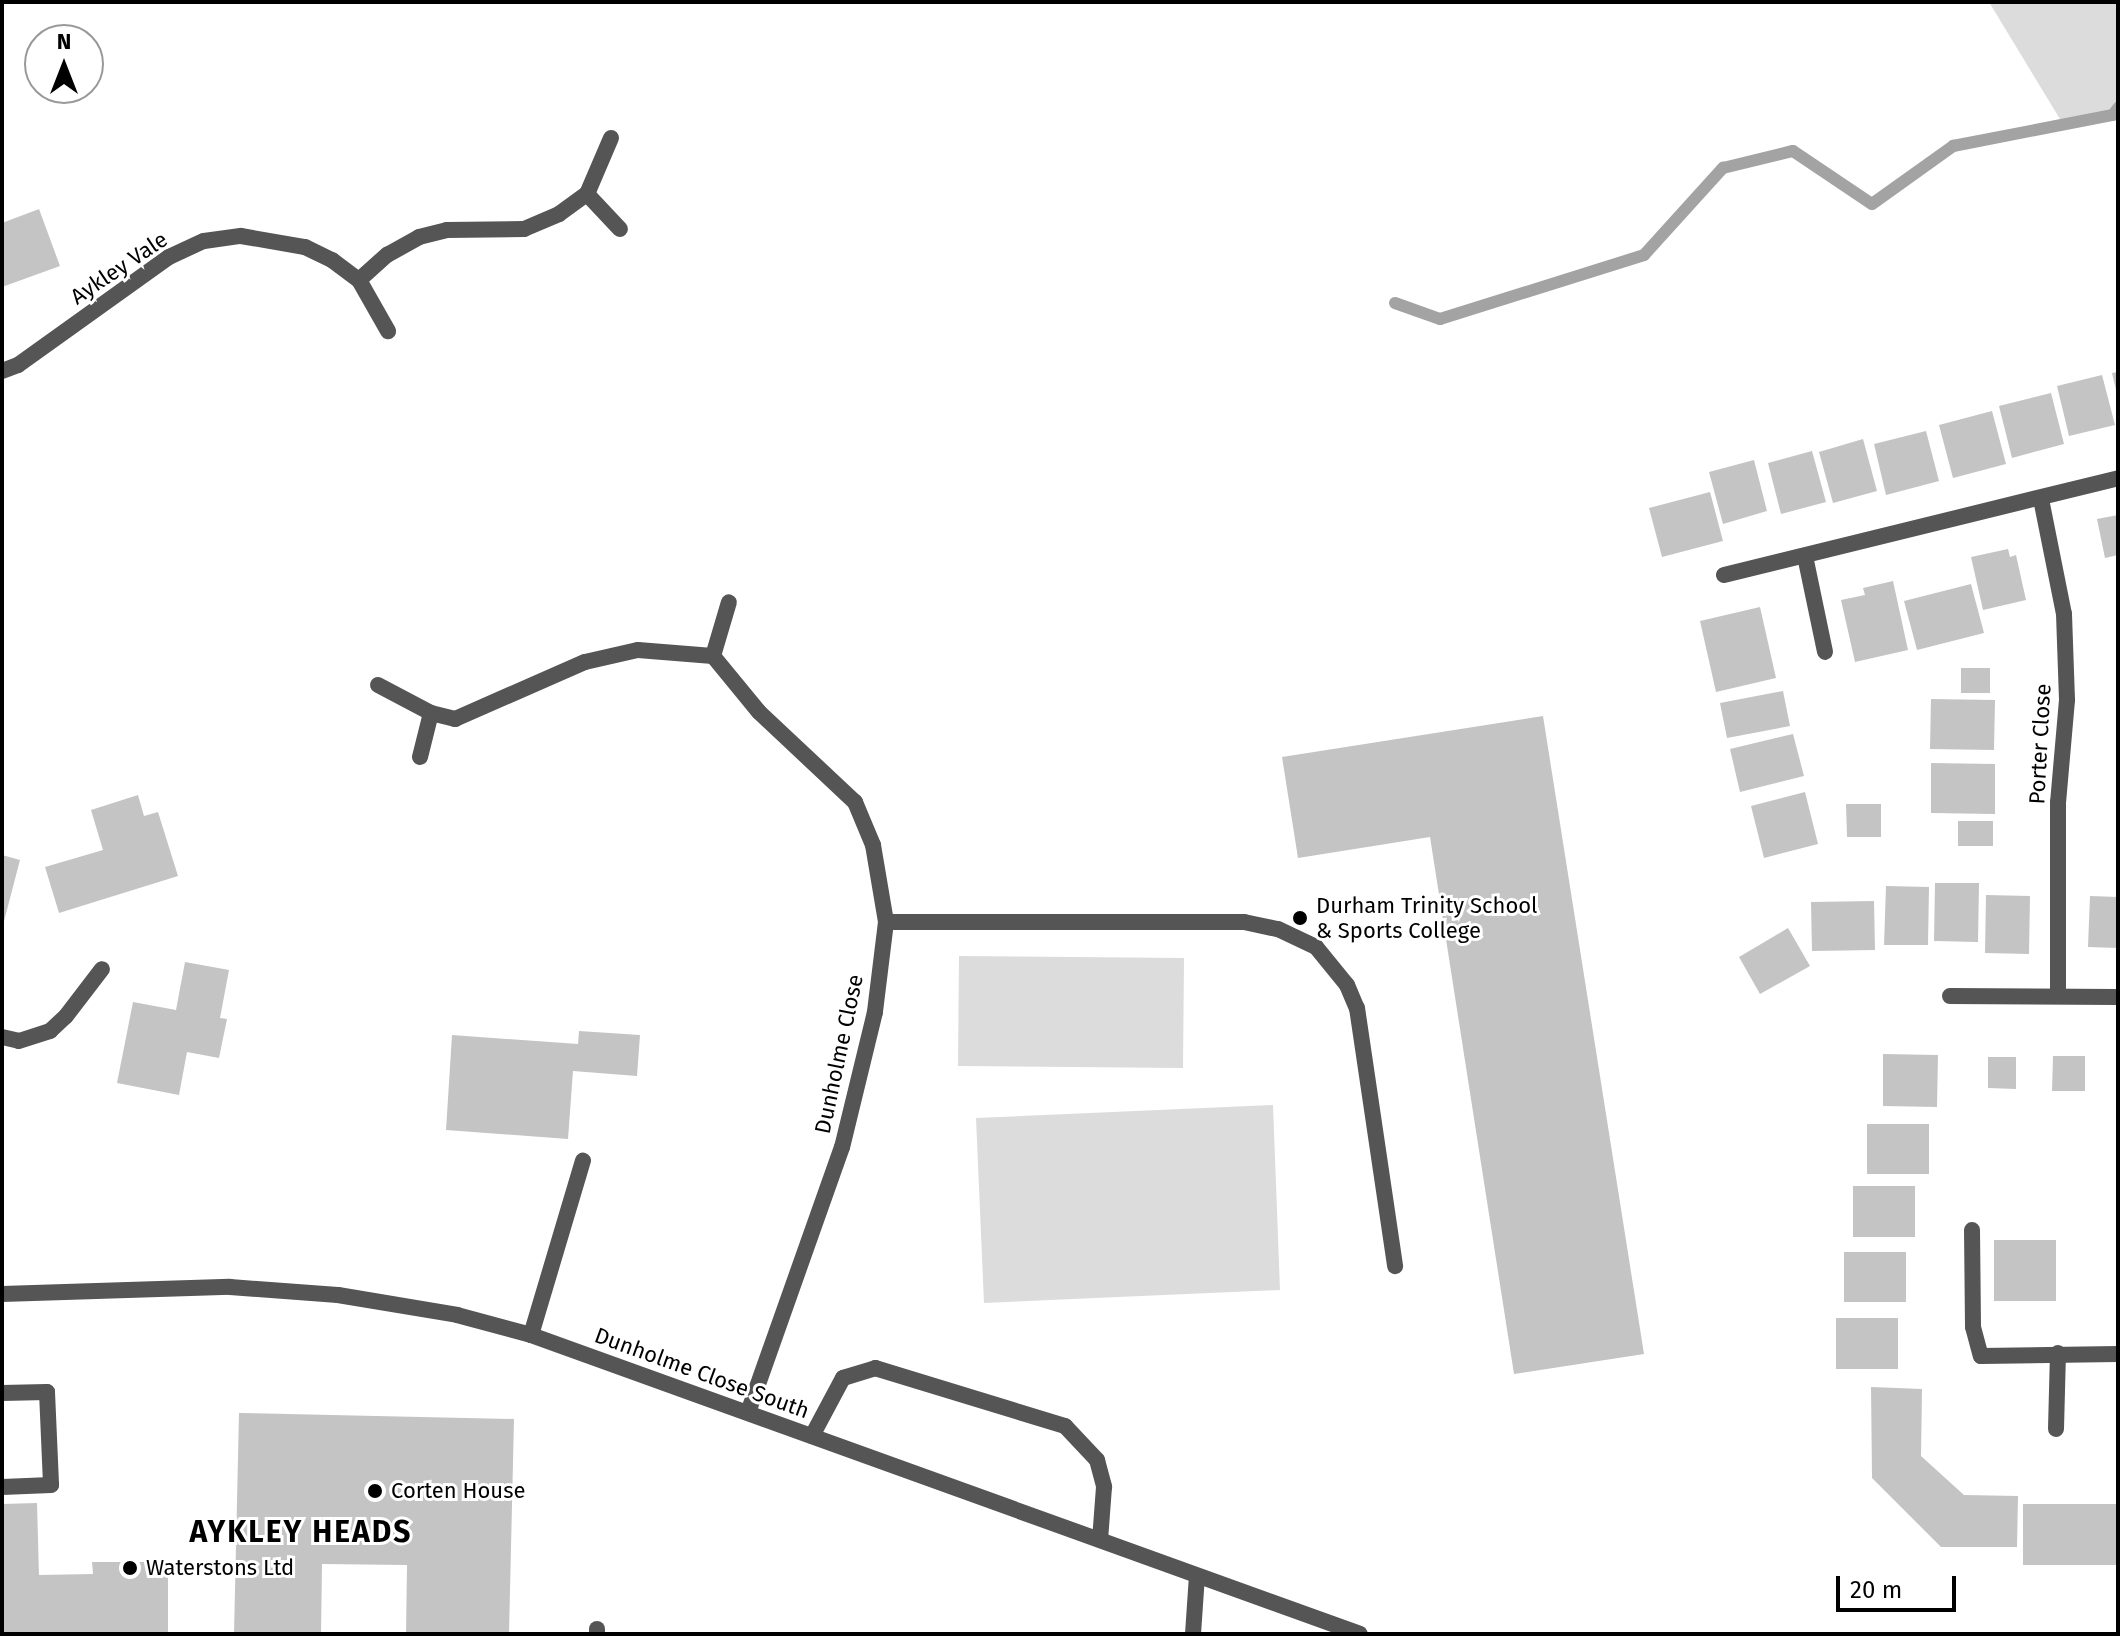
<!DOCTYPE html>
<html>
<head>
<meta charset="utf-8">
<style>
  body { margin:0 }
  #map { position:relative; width:2120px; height:1636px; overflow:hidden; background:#fff; font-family:"Fira Sans",sans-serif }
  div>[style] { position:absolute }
  .green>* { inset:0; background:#dcdcdc }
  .stream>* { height:12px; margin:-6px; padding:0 6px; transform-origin:6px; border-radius:6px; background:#a3a3a3 }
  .building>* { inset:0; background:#c4c4c4 }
  .service>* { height:16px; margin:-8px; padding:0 8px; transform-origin:8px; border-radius:8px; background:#555 }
  .minor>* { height:16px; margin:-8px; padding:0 8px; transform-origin:8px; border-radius:8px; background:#555 }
  .dots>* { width:22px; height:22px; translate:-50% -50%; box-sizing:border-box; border:4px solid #fff; border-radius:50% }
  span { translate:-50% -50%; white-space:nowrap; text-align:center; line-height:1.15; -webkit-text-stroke:6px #fff; paint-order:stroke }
  .street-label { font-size:22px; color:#000 }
  .poi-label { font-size:22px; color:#000 }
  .left { translate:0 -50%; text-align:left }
  .district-label { font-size:30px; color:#000; font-weight:700; letter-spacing:2px }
  .frame { position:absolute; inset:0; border:4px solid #000; pointer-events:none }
  .north { position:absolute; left:24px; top:24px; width:80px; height:80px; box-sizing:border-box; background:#fff; border:2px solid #999; border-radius:50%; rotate:0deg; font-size:22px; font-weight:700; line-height:32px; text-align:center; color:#000 }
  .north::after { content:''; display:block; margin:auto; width:28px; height:36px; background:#000; clip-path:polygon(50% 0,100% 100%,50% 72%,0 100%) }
  .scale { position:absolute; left:1836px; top:1576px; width:120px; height:36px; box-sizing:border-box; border:4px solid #000; border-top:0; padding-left:10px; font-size:24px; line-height:28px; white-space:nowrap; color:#000; -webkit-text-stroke:6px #fff; paint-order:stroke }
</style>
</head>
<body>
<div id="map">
  <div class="green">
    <div style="clip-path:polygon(1989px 2px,2118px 2px,2118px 108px,2113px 115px,2063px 124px)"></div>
    <div style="clip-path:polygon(959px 956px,1184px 958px,1183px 1068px,958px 1066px)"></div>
    <div style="clip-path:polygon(1273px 1105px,1280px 1290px,984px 1303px,976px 1118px)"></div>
  </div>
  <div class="stream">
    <div style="left:1395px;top:303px;width:48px;rotate:19.6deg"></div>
    <div style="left:1440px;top:319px;width:214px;rotate:-17.4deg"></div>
    <div style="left:1644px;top:255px;width:118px;rotate:-47.8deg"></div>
    <div style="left:1723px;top:168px;width:72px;rotate:-13.7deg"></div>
    <div style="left:1793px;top:151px;width:95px;rotate:33.9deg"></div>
    <div style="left:1872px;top:204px;width:100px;rotate:-35.6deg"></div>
    <div style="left:1953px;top:146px;width:163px;rotate:-11deg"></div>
    <div style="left:2113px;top:115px;width:9px;rotate:-54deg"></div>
  </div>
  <div class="building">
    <div style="clip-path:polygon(39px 209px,60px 266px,2px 287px,2px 223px)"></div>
    <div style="clip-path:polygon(2118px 372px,2118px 394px,2117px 394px,2112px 373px)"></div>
    <div style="clip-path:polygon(2102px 375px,2115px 425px,2069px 436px,2057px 386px)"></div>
    <div style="clip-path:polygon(2051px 393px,2064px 444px,2012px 458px,1999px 406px)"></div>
    <div style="clip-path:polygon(1992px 411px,2006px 464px,1953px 478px,1939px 425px)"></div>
    <div style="clip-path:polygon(1926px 431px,1939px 481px,1886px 495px,1874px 444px)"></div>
    <div style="clip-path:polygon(1863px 439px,1877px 491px,1833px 503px,1819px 452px)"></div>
    <div style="clip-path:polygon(1812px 451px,1826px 502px,1781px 514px,1768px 463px)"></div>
    <div style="clip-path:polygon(1754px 460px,1767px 511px,1723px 524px,1709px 472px)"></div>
    <div style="clip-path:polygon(1710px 492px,1723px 541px,1662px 557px,1649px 508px)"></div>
    <div style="clip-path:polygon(2118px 515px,2118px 555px,2105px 558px,2097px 519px)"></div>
    <div style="clip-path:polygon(2008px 549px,2010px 557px,2016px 555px,2026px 600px,1983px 610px,1971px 557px)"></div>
    <div style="clip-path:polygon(1893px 581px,1908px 650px,1855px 662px,1841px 600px,1865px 595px,1863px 588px)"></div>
    <div style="clip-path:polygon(1971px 584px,1984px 633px,1917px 650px,1904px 601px)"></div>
    <div style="clip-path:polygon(1760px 607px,1776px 678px,1716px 692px,1700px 621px)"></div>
    <div style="clip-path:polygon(1961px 668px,1990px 668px,1990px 693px,1961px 693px)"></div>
    <div style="clip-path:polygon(1783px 691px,1790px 726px,1727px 738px,1720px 703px)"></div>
    <div style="clip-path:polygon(1931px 699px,1995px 700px,1994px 750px,1930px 749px)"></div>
    <div style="clip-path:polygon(1543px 716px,1644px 1354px,1514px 1374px,1430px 837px,1298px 858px,1282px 757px)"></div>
    <div style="clip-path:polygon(1793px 734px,1804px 776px,1740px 792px,1730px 749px)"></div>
    <div style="clip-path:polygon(1931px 763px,1995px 764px,1995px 814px,1931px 813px)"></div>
    <div style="clip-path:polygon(1805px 792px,1818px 844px,1764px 858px,1751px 806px)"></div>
    <div style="clip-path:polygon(138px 795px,144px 816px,158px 812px,178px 876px,59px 913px,45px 867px,103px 850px,91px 810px)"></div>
    <div style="clip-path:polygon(1846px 804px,1881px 804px,1881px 837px,1847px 837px)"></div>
    <div style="clip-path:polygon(1958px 821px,1993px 821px,1993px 846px,1958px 846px)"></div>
    <div style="clip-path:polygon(2px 855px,20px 860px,3px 925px,2px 925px)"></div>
    <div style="clip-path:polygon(1935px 883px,1979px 883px,1978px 942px,1934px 941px)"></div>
    <div style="clip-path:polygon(1886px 886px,1929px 887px,1928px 945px,1884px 945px)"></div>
    <div style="clip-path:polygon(1986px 895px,2030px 896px,2029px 954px,1985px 953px)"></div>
    <div style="clip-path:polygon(2090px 896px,2118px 897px,2118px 948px,2088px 947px)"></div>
    <div style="clip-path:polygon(1874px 901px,1875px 950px,1812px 951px,1811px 902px)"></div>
    <div style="clip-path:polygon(1788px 928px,1810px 966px,1760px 994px,1739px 957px)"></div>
    <div style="clip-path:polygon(185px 962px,229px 970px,220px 1018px,227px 1019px,219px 1058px,187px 1052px,179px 1095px,117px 1083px,133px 1002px,176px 1010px)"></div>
    <div style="clip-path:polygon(579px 1031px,640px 1035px,637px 1076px,573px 1071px,568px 1139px,446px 1130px,452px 1035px,578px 1044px)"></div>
    <div style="clip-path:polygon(1883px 1054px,1938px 1055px,1937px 1107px,1883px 1106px)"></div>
    <div style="clip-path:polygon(2053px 1056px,2085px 1056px,2085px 1091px,2052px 1091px)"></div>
    <div style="clip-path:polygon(1988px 1057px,2016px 1057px,2016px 1089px,1988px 1088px)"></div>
    <div style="clip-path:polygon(1867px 1124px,1929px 1124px,1929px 1174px,1867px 1174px)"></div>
    <div style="clip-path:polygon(1853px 1186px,1915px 1186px,1915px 1237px,1853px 1237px)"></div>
    <div style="clip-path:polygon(1994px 1240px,2056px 1240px,2056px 1301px,1994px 1301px)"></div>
    <div style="clip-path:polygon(1844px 1252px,1906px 1252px,1906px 1302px,1844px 1302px)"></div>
    <div style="clip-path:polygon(1836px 1318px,1898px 1318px,1898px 1369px,1836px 1369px)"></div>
    <div style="clip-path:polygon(1871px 1387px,1922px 1389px,1921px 1456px,1964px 1495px,2018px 1496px,2017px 1547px,1941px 1547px,1872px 1478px)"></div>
    <div style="clip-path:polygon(239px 1413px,514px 1419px,509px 1634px,406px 1634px,407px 1565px,322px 1564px,321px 1634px,234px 1634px)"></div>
    <div style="clip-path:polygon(37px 1503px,39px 1575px,93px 1574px,92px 1562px,168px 1562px,168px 1634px,2px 1634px,2px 1504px)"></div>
    <div style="clip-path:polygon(2023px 1504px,2118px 1504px,2118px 1565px,2023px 1565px)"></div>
  </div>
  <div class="service">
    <div style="left:886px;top:922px;width:358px"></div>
    <div style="left:1244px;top:922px;width:35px;rotate:12deg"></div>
    <div style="left:1278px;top:929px;width:42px;rotate:25.3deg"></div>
    <div style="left:1316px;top:947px;width:49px;rotate:50.8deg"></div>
    <div style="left:1347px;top:985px;width:25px;rotate:67deg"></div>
    <div style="left:1357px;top:1008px;width:261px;rotate:81.6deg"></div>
    <div style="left:2px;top:1037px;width:17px;rotate:13deg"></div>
    <div style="left:19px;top:1041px;width:33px;rotate:-18deg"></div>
    <div style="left:50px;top:1031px;width:22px;rotate:-43deg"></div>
    <div style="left:66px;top:1016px;width:59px;rotate:-52.5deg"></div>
    <div style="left:1972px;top:1230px;width:97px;rotate:89.4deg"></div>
    <div style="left:1973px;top:1327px;width:30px;rotate:75deg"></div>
    <div style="left:531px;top:1335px;width:182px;rotate:-73.4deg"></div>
    <div style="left:2px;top:1393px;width:45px;rotate:-1.3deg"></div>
    <div style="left:47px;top:1392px;width:93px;rotate:87.5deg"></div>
    <div style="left:51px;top:1485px;width:49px;rotate:177.7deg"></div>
    <div style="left:812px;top:1436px;width:66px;rotate:-61.9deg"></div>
    <div style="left:843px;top:1378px;width:34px;rotate:-17deg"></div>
    <div style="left:875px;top:1368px;width:199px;rotate:17deg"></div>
    <div style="left:1065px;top:1426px;width:47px;rotate:46.7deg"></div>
    <div style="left:1097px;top:1460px;width:28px;rotate:75deg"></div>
    <div style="left:1104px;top:1487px;width:53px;rotate:94.3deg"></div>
    <div style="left:597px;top:1629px;width:5px;rotate:90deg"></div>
    <div style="left:1193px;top:1634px;width:58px;rotate:-86.1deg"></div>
  </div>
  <div class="minor">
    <div style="left:587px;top:194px;width:48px;rotate:46.7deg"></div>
    <div style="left:359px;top:280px;width:38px;rotate:-42deg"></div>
    <div style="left:387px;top:255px;width:37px;rotate:-29deg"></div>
    <div style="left:419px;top:237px;width:29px;rotate:-14deg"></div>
    <div style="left:447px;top:230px;width:77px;rotate:-0.7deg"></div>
    <div style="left:524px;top:229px;width:38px;rotate:-23deg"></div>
    <div style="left:559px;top:214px;width:34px;rotate:-36deg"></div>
    <div style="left:587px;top:194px;width:61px;rotate:-66.8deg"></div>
    <div style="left:2px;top:371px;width:17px;rotate:-21deg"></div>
    <div style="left:18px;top:365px;width:186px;rotate:-35.6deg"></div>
    <div style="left:169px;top:257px;width:38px;rotate:-25deg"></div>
    <div style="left:204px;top:241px;width:37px;rotate:-8deg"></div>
    <div style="left:241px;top:236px;width:65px;rotate:9.8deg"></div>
    <div style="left:305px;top:247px;width:30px;rotate:26deg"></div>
    <div style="left:332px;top:260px;width:34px;rotate:37deg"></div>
    <div style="left:359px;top:280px;width:59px;rotate:60.4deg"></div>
    <div style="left:2041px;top:499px;width:117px;rotate:78.7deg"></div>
    <div style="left:2064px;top:614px;width:86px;rotate:88deg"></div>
    <div style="left:2067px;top:700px;width:102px;rotate:95deg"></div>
    <div style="left:2058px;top:802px;width:192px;rotate:90deg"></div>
    <div style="left:1805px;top:556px;width:98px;rotate:78.2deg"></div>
    <div style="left:1724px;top:575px;width:406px;rotate:-13.8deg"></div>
    <div style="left:713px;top:656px;width:56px;rotate:-73.5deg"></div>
    <div style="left:378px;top:685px;width:60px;rotate:27.8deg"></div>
    <div style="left:431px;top:713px;width:25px;rotate:14deg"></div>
    <div style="left:455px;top:719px;width:142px;rotate:-23.7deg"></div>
    <div style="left:585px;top:662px;width:54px;rotate:-12.8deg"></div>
    <div style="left:638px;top:650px;width:75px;rotate:4.6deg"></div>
    <div style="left:713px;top:656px;width:72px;rotate:50.6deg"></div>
    <div style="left:759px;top:712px;width:132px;rotate:43.2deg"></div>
    <div style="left:855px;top:802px;width:47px;rotate:67.3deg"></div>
    <div style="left:873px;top:845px;width:78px;rotate:80.4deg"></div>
    <div style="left:886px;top:922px;width:91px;rotate:97deg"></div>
    <div style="left:875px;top:1012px;width:139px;rotate:103.7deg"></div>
    <div style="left:842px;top:1147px;width:282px;rotate:109.5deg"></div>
    <div style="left:420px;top:757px;width:45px;rotate:-76deg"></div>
    <div style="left:1950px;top:996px;width:168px;rotate:0.3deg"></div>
    <div style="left:2px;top:1294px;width:228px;rotate:-1.8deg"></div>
    <div style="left:230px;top:1287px;width:108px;rotate:4.2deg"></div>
    <div style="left:338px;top:1295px;width:121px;rotate:9.5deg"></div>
    <div style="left:457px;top:1315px;width:77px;rotate:15.1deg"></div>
    <div style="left:531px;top:1335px;width:881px;rotate:19.83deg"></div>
    <div style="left:1981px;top:1356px;width:137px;rotate:-0.8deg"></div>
    <div style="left:2056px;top:1429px;width:76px;rotate:-88.5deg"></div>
  </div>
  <div class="dots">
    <div style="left:1300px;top:918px;background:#000"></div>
    <div style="left:375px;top:1491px;background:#000"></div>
    <div style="left:130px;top:1568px;background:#000"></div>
  </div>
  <div class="street-label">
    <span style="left:119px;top:268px;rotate:-34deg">Aykley Vale</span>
    <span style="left:2040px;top:744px;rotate:-87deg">Porter Close</span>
    <span style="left:839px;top:1054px;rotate:-78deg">Dunholme Close</span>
    <span style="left:702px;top:1373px;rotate:20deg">Dunholme Close South</span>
  </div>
  <div class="poi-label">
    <span class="left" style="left:1316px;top:918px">Durham Trinity School<br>&amp; Sports College</span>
    <span class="left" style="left:391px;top:1491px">Corten House</span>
    <span class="left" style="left:146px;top:1568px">Waterstons Ltd</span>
  </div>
  <div class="district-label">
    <span style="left:301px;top:1532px">AYKLEY HEADS</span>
  </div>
  <div class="frame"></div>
  <div class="north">N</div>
  <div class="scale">20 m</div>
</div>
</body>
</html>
